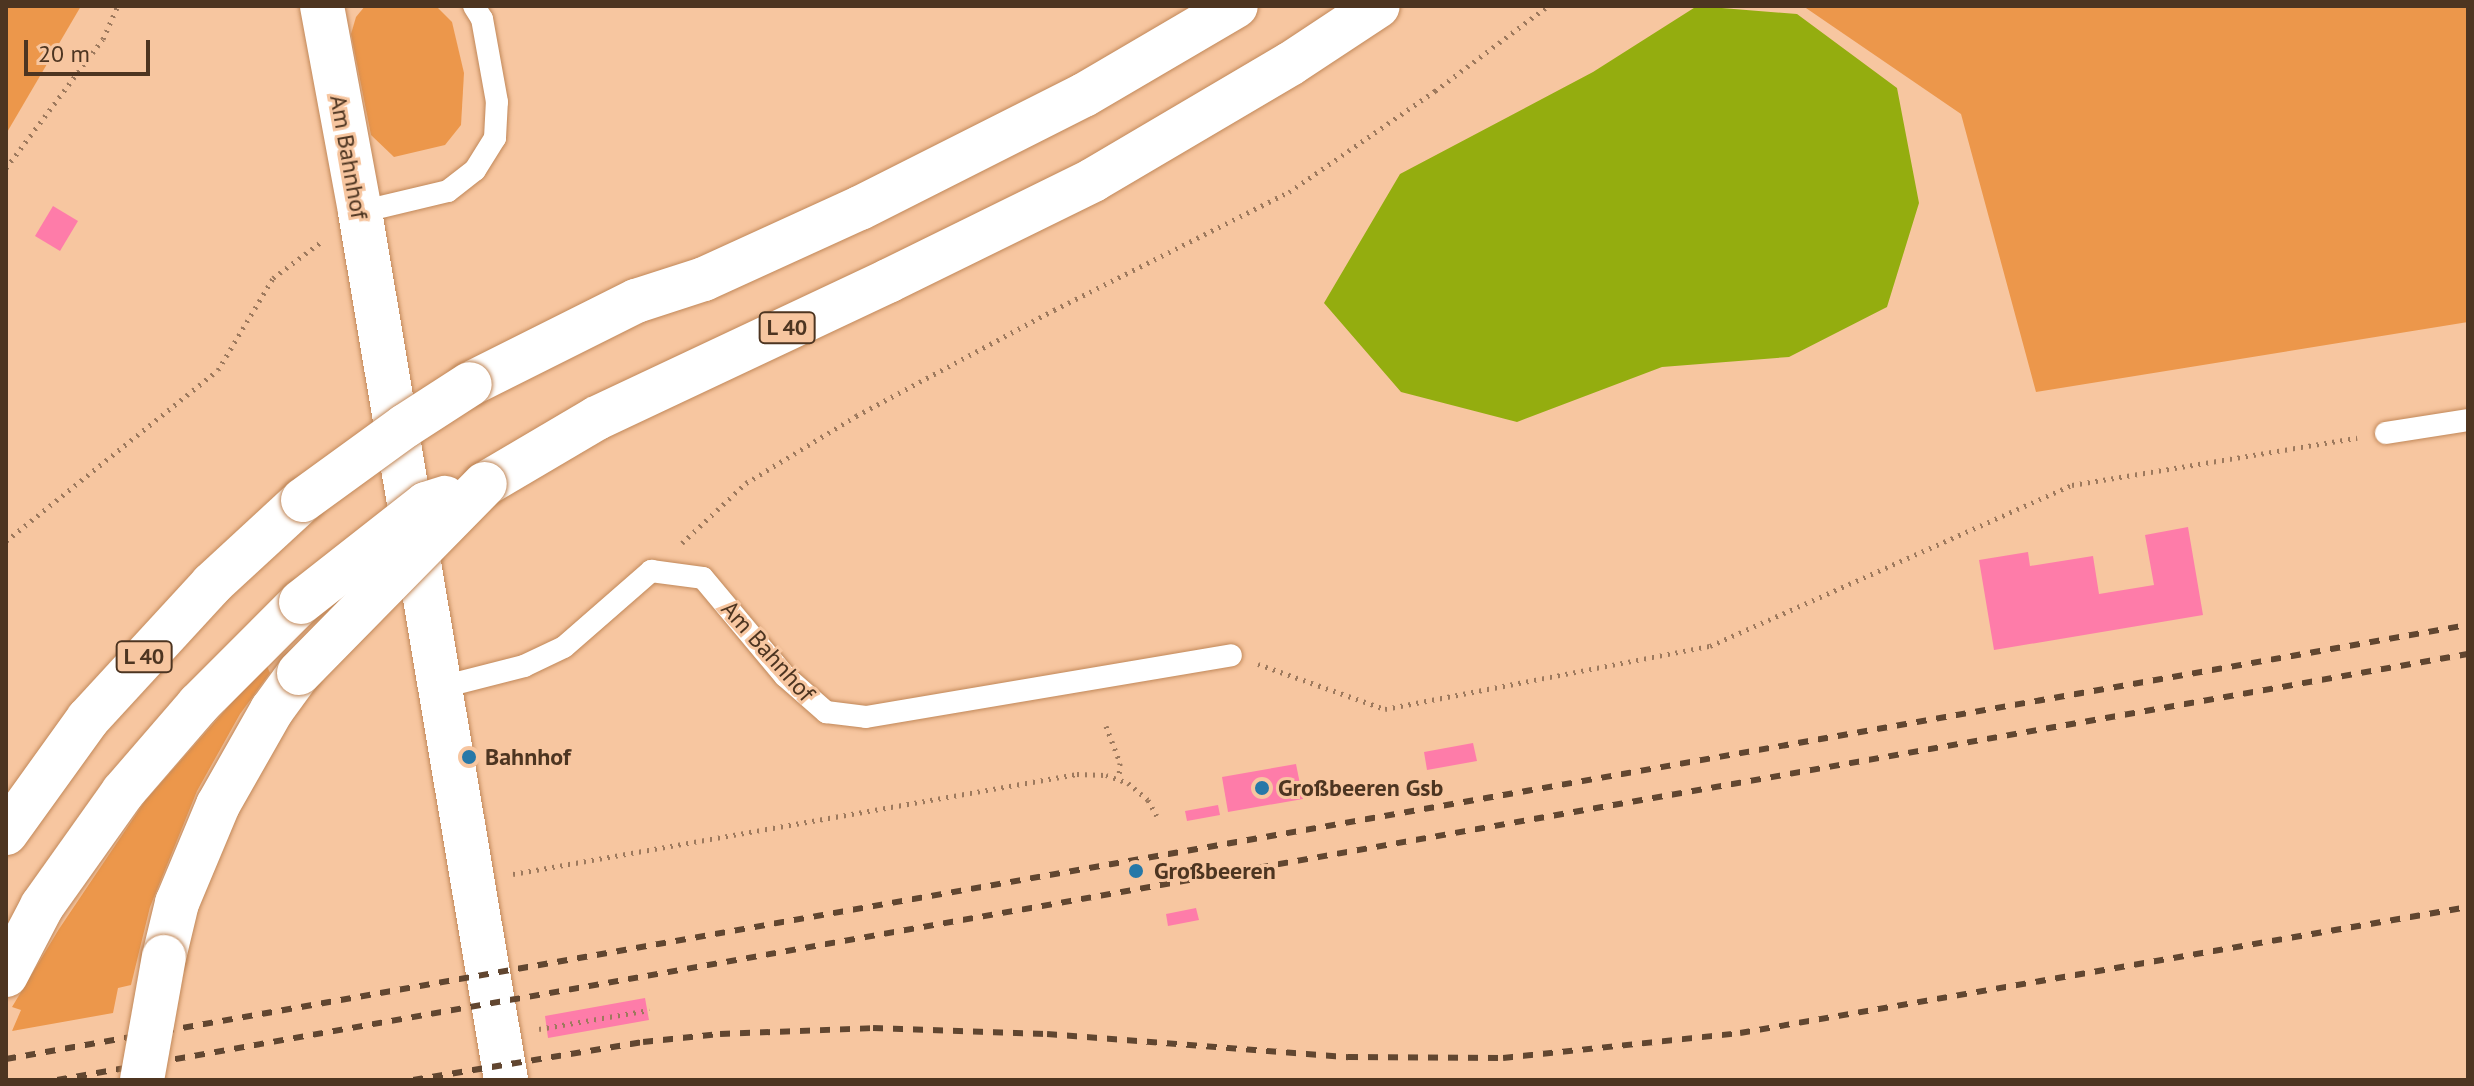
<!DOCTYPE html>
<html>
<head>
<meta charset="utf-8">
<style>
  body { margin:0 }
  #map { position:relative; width:2474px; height:1086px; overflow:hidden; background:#f7c6a0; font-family:"PT Sans",sans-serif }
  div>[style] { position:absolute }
  .green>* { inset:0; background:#ec974b }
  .water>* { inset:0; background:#94ad0f }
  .building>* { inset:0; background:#fe7ca9 }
  .path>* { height:5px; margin-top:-2.5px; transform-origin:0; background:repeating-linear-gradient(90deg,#9d795d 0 2px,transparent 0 8px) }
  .roads { filter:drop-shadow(0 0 2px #c18859) drop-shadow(0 0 2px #c18859) }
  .lane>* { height:22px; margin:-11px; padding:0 11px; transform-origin:11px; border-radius:11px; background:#fff }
  .secondary>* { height:44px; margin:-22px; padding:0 22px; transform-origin:22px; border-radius:22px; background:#fff }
  .highway>* { height:44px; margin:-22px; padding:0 22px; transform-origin:22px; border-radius:22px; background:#fff }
  .rail>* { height:6px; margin-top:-3px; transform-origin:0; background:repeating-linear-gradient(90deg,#614630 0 10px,transparent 0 20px) }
  .bridges { filter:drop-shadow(0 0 2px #c18859) drop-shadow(0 0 2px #c18859) }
  .highway-bridge>* { height:44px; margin:-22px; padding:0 22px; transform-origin:22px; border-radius:22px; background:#fff }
  .dots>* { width:22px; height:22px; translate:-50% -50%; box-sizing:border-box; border:4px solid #f7c6a0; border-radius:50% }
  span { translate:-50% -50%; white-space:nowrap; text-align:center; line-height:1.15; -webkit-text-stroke:6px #f7c6a0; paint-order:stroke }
  .shield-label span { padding:2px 6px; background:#f7c6a0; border:2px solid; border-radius:6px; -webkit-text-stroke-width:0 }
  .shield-label { font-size:22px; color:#4d3521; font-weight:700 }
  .street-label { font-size:24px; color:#4d3521 }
  .poi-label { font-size:24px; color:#4d3521; font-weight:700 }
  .left { translate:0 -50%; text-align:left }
  .frame { position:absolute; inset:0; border:8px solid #4d3521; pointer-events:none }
  .scale { position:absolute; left:24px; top:40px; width:126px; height:36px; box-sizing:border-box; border:4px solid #4d3521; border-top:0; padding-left:10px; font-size:24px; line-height:28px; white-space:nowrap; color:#4d3521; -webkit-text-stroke:6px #f7c6a0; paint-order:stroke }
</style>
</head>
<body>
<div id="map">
  <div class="green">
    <div style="clip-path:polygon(6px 6px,81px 6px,6px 134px)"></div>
    <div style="clip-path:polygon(365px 6px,436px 6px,452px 22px,464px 73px,461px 125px,445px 145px,394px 157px,371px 135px,351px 34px,356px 17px)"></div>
    <div style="clip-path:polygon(1803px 6px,2468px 6px,2468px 322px,2036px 392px,1961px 114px)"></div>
    <div style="clip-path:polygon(266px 664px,270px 673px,240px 714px,197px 791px,150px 907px,131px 985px,118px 988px,113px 1013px,12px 1031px,21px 1010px,12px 1007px,59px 929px,145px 801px)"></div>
  </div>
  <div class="water">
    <div style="clip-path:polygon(1697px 6px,1797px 14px,1897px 88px,1919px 203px,1887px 307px,1789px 357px,1662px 367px,1517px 422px,1401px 392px,1324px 303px,1400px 174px,1593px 72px)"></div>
  </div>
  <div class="building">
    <div style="clip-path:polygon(53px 206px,78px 221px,60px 251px,35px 236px)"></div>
    <div style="clip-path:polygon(2188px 527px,2203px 615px,1994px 650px,1979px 560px,2028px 552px,2030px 566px,2093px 556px,2099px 594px,2154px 585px,2145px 535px)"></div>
    <div style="clip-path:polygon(1473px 743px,1477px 761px,1427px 770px,1424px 752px)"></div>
    <div style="clip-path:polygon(1296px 764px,1303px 799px,1228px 812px,1222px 777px)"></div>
    <div style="clip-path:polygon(1218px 805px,1220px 815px,1187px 821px,1185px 811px)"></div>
    <div style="clip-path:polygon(1196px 908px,1199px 920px,1168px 926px,1166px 914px)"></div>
    <div style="clip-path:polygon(645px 998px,649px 1020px,548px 1038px,545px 1016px)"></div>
  </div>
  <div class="path">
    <div style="left:6px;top:168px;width:161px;rotate:-53.1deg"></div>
    <div style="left:103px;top:39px;width:36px;rotate:-66deg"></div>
    <div style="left:6px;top:541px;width:272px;rotate:-38.9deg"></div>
    <div style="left:218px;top:370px;width:107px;rotate:-59.1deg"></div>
    <div style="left:273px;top:278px;width:60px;rotate:-36.9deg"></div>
    <div style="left:682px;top:543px;width:88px;rotate:-43.2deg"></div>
    <div style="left:746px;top:483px;width:129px;rotate:-31.3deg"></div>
    <div style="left:856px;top:416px;width:225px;rotate:-28.2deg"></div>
    <div style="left:1054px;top:310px;width:263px;rotate:-26.7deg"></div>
    <div style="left:1289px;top:192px;width:178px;rotate:-34.7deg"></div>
    <div style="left:1435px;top:91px;width:141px;rotate:-37deg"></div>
    <div style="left:1258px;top:664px;width:135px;rotate:19.5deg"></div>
    <div style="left:1385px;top:709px;width:331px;rotate:-11deg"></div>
    <div style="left:1710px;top:646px;width:396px;rotate:-24deg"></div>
    <div style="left:2072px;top:485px;width:289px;rotate:-9.4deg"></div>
    <div style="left:1106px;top:726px;width:40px;rotate:69deg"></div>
    <div style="left:1120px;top:763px;width:15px;rotate:94deg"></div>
    <div style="left:513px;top:874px;width:573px;rotate:-10.05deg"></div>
    <div style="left:1077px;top:774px;width:29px;rotate:2deg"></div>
    <div style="left:1106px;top:775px;width:23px;rotate:20deg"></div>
    <div style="left:1128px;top:783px;width:26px;rotate:40deg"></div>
    <div style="left:1148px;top:800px;width:18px;rotate:61deg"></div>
    <div style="left:539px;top:1029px;width:112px;rotate:-9.8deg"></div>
  </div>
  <div class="roads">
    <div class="lane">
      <div style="left:360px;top:212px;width:90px;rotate:-13.4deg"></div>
      <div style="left:448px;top:191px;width:34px;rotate:-38deg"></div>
      <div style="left:475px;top:170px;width:38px;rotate:-58deg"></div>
      <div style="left:495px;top:138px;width:36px;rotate:-87deg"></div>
      <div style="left:497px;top:102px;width:84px;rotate:-100.2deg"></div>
      <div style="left:482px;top:19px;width:15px;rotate:-122deg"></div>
      <div style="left:2386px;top:433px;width:83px;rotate:-9deg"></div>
      <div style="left:438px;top:688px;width:89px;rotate:-14.3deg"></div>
      <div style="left:524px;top:666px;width:44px;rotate:-25.4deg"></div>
      <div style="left:564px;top:647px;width:116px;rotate:-41.1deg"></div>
      <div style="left:651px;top:571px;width:52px;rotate:7.7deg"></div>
      <div style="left:703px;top:578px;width:128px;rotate:50.1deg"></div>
      <div style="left:785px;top:676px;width:55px;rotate:41.3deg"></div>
      <div style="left:826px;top:712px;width:40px;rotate:7.1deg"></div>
      <div style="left:866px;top:717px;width:370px;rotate:-9.6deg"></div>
    </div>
    <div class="secondary">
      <div style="left:322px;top:6px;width:209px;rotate:79.5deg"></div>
      <div style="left:360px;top:212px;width:880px;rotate:80.45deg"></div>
    </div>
    <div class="highway">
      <div style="left:470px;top:384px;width:186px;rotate:-26.6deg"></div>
      <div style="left:636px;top:301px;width:71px;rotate:-17.9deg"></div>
      <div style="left:704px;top:279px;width:171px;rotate:-24.5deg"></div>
      <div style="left:860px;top:208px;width:251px;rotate:-26.8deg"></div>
      <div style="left:1084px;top:95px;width:176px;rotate:-30.4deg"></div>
      <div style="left:485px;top:484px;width:130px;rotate:-30.5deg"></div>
      <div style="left:597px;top:418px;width:322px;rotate:-25.2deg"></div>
      <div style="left:888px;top:281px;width:229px;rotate:-26.2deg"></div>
      <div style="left:1093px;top:180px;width:229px;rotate:-30.5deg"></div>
      <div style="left:1290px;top:64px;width:105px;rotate:-33.4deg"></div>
      <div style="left:6px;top:833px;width:140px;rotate:-54.3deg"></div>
      <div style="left:88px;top:719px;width:183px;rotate:-47.4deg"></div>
      <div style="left:212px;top:584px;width:124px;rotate:-42.7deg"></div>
      <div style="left:164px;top:957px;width:56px;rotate:-76.5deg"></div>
      <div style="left:177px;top:903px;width:106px;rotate:-67.3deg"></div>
      <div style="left:218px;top:805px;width:109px;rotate:-60.4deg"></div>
      <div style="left:272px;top:710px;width:46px;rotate:-53.9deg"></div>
      <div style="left:6px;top:975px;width:78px;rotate:-62.4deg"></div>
      <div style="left:42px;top:906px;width:140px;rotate:-54.6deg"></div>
      <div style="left:123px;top:792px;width:116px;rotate:-49.2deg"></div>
      <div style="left:199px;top:704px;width:144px;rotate:-45deg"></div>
    </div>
  </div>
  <div class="rail">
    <div style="left:6px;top:1059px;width:2500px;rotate:-10deg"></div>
    <div style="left:57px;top:1080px;width:2448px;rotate:-10.02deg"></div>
    <div style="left:413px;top:1080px;width:233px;rotate:-9.4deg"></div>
    <div style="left:643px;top:1042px;width:77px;rotate:-5.9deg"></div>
    <div style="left:720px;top:1034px;width:153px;rotate:-2.2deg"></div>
    <div style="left:873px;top:1028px;width:174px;rotate:2deg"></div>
    <div style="left:1047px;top:1034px;width:302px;rotate:4.4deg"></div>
    <div style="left:1348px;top:1057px;width:155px;rotate:0.4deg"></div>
    <div style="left:1503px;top:1058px;width:238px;rotate:-6deg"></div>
    <div style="left:1740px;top:1033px;width:739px;rotate:-9.82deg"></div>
  </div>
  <div class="bridges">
    <div class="highway-bridge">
      <div style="left:303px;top:500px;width:126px;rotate:-36deg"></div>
      <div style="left:405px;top:426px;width:77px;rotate:-32.9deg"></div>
      <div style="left:301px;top:602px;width:159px;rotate:-38.1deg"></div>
      <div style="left:426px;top:504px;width:20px;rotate:-18deg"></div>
      <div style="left:299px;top:673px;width:265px;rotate:-45.5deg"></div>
      <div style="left:142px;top:1080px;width:125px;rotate:-79.9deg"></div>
    </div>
  </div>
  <div class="dots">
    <div style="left:469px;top:757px;background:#2678a8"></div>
    <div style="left:1262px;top:788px;background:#2678a8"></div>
    <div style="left:1136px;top:871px;background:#2678a8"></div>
  </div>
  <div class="shield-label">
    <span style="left:787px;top:328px">L 40</span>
    <span style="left:144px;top:657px">L 40</span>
  </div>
  <div class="street-label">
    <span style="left:349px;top:157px;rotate:80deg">Am Bahnhof</span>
    <span style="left:768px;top:651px;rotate:48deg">Am Bahnhof</span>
  </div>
  <div class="poi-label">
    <span class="left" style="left:485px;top:757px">Bahnhof</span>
    <span class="left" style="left:1278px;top:788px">Großbeeren Gsb</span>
    <span class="left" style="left:1154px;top:871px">Großbeeren</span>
  </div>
  <div class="frame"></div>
  <div class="scale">20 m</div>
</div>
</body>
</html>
